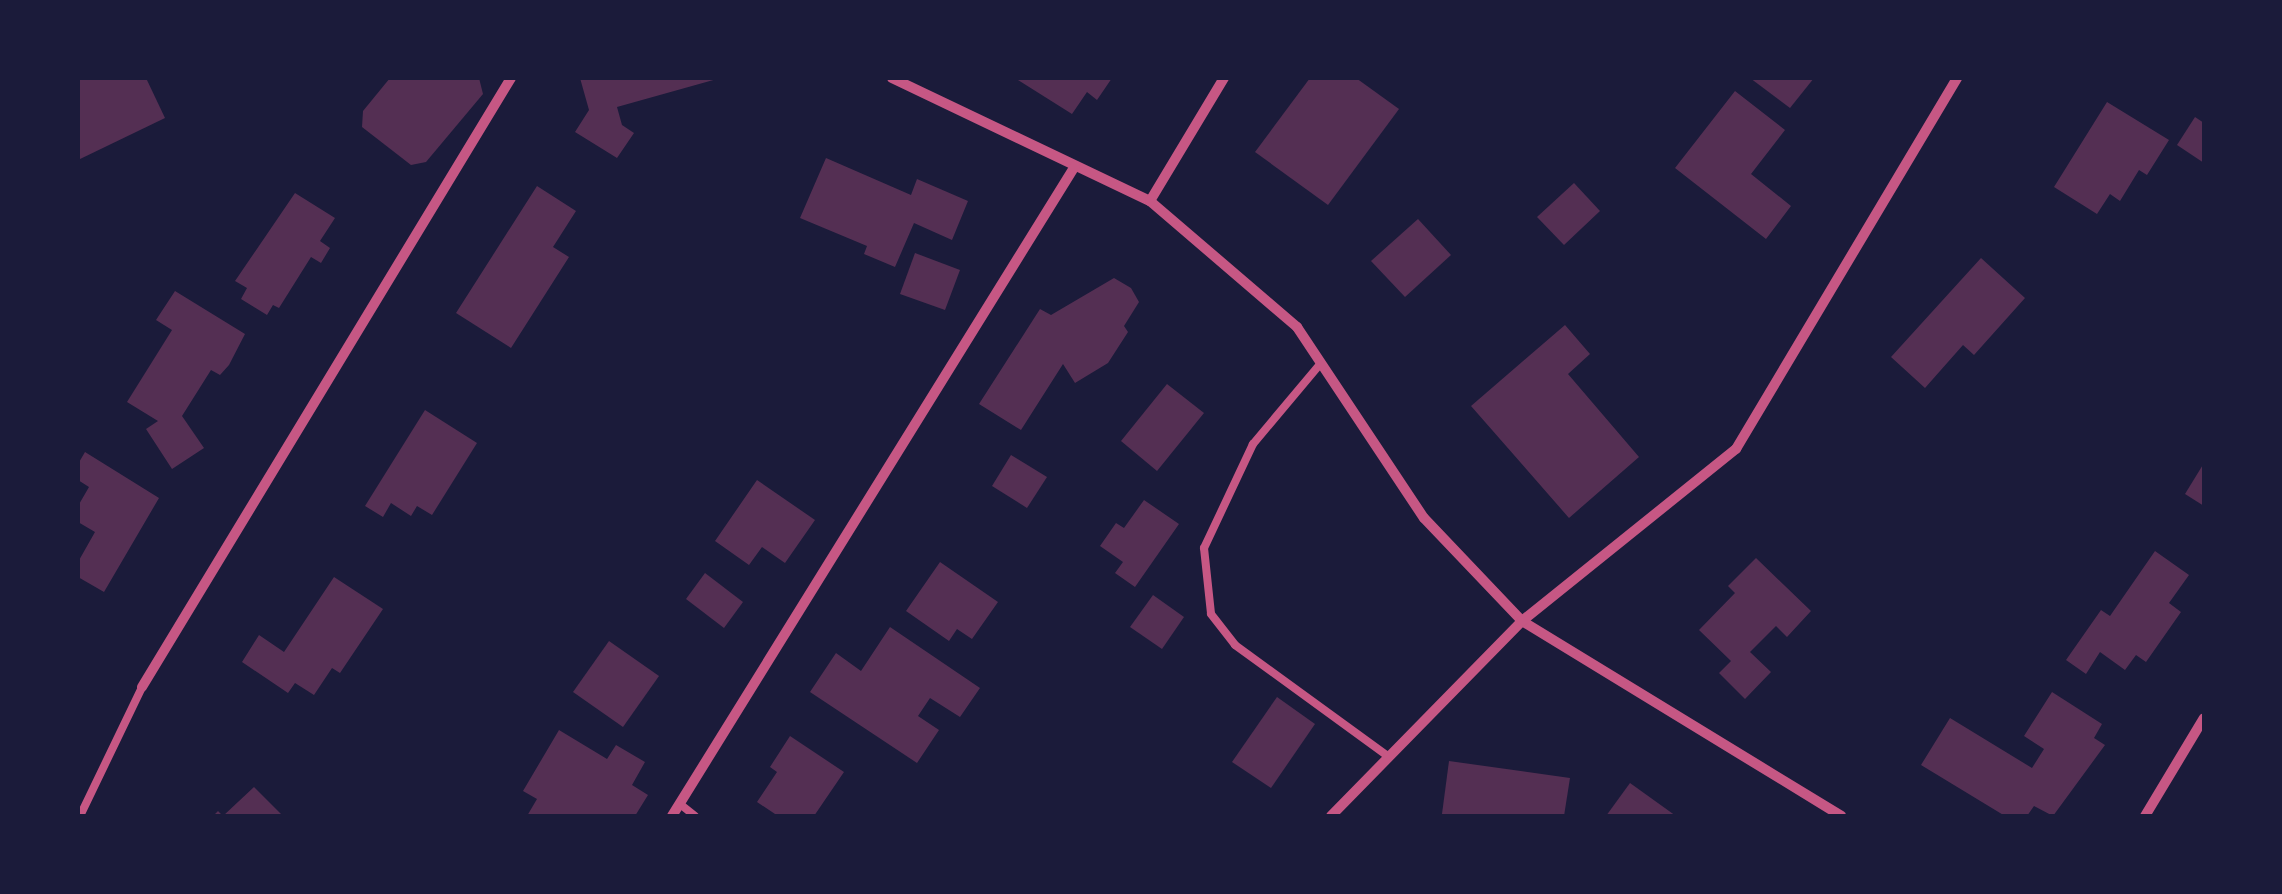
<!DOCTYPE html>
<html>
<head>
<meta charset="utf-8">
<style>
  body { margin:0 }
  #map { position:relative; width:2282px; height:894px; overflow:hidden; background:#1b1b3a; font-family:"Varela Round",sans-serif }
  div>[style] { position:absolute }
  .building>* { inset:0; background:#542f53 }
  .service>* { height:8px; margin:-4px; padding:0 4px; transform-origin:4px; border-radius:4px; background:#c65784 }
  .minor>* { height:10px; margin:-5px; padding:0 5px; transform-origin:5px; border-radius:5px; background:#c65784 }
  span { translate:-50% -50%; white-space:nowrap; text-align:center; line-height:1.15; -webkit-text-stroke:9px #1b1b3a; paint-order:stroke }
  .frame { position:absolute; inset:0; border:80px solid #1b1b3a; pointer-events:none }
</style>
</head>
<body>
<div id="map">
  <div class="building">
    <div style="clip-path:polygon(78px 78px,146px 78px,165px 118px,78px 160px)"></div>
    <div style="clip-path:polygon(390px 78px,479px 78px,483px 94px,426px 162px,411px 165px,362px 127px,363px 111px)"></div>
    <div style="clip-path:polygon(580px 78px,717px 78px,717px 79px,617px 107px,622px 125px,634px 133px,617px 158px,575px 132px,589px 110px)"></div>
    <div style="clip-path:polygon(1015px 78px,1112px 78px,1097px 100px,1087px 92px,1072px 114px)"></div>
    <div style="clip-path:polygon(1310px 78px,1356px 78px,1399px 109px,1328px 205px,1255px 152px)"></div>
    <div style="clip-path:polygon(1750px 78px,1814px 78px,1790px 108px)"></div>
    <div style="clip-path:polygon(1735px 91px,1785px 130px,1751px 174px,1791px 206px,1766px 239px,1675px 168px)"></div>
    <div style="clip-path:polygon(2107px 102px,2169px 140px,2147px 175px,2139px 170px,2120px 201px,2110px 194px,2097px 214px,2054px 187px)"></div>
    <div style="clip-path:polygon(2195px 117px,2204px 123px,2204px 163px,2177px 145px)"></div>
    <div style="clip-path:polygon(826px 158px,911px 195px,917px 179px,968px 201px,952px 240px,914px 223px,895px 267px,864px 254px,867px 246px,800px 218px)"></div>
    <div style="clip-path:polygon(1574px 183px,1600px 211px,1564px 245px,1537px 217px)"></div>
    <div style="clip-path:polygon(537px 186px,576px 211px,553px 247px,569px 257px,511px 348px,456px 313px)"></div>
    <div style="clip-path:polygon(295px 193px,335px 218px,320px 241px,330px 248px,321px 263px,311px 257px,279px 308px,273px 305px,267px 315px,241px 299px,247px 288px,235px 281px)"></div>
    <div style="clip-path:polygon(1418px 219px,1451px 255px,1405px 297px,1371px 261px)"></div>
    <div style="clip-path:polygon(915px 253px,960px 270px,945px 310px,900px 294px)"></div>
    <div style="clip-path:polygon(1981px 258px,2025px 298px,1974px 355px,1963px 345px,1925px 388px,1891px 357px)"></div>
    <div style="clip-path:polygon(1114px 278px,1131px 288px,1139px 302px,1124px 326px,1128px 332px,1108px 363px,1075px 383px,1063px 364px,1021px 430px,979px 404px,1040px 309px,1051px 315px)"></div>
    <div style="clip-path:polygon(175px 291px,245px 334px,229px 365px,220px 375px,211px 370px,182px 416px,204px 448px,172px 469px,146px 429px,158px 421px,127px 402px,172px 330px,156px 320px)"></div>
    <div style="clip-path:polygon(1565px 325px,1590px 354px,1568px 374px,1639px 457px,1569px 518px,1471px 406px)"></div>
    <div style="clip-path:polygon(1167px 384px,1204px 413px,1157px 471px,1121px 441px)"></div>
    <div style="clip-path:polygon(425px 410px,477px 443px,432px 515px,417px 506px,411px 516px,391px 503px,383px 517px,365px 506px)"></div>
    <div style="clip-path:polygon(85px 452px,159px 498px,104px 592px,78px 577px,78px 562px,95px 532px,78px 522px,78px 506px,89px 487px,78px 480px,78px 464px)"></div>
    <div style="clip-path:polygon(1011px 455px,1047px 477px,1027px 508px,992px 486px)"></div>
    <div style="clip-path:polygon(2204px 463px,2204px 506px,2185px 494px)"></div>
    <div style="clip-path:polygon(757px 480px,815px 520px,785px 563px,762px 547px,749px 565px,715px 541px)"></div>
    <div style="clip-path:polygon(1144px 500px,1179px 524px,1135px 587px,1115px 573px,1123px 562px,1100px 546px,1116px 523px,1124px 528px)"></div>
    <div style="clip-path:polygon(2155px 551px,2189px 575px,2169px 603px,2181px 612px,2146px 662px,2136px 655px,2125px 670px,2100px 652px,2086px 674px,2066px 660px,2101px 610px,2110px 616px)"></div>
    <div style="clip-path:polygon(1756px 558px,1811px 611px,1787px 637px,1776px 626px,1750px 652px,1771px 672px,1745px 699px,1719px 673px,1731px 661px,1699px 630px,1735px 593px,1728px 586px)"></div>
    <div style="clip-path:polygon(940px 562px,998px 602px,972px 639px,957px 629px,949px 641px,906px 611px)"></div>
    <div style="clip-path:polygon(705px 573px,743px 602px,724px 628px,686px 599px)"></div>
    <div style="clip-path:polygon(334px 577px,383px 609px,340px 673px,332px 668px,314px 695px,295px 683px,288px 693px,242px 662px,259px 635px,284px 652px)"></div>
    <div style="clip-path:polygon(1153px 595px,1184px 617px,1162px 649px,1130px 627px)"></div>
    <div style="clip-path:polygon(890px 627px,980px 688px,960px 717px,930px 698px,918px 716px,939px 730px,917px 763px,810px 692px,836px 653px,861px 671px)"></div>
    <div style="clip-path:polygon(609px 641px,659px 676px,623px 727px,573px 692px)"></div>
    <div style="clip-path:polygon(2052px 692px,2102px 724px,2094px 738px,2105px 745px,2053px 816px,2034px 806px,2027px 816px,2005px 816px,1921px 765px,1950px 718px,2032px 768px,2044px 749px,2024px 736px)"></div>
    <div style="clip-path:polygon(1277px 697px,1315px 724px,1271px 788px,1232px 762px)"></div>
    <div style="clip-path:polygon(559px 730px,607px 759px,616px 745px,645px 762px,632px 785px,648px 795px,635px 816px,527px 816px,537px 799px,523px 791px)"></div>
    <div style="clip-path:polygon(790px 736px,844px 772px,814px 816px,778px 816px,757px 802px,777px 772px,770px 767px)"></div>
    <div style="clip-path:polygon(1449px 761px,1570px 778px,1564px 816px,1442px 814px)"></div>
    <div style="clip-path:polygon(1630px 783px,1676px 816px,1606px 816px)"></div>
    <div style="clip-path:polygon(254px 787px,283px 816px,213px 816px,218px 811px,223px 816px)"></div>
  </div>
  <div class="service">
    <div style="left:1321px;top:363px;width:106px;rotate:130deg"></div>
    <div style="left:1253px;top:444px;width:115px;rotate:115.2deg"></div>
    <div style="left:1204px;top:548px;width:66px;rotate:83.9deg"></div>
    <div style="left:1211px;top:614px;width:39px;rotate:52deg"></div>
    <div style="left:1235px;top:645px;width:190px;rotate:36deg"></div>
    <div style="left:680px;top:804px;width:19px;rotate:39deg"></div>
    <div style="left:80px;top:816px;width:143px;rotate:-64.3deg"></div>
  </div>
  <div class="minor">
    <div style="left:892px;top:78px;width:286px;rotate:25.5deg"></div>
    <div style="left:1150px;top:201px;width:194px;rotate:40.6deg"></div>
    <div style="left:1297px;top:327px;width:229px;rotate:56.4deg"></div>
    <div style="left:1424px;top:518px;width:142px;rotate:46.4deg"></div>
    <div style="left:1522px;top:621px;width:374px;rotate:31.4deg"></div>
    <div style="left:1150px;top:201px;width:144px;rotate:-59deg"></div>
    <div style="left:142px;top:687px;width:712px;rotate:-58.79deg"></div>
    <div style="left:672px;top:816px;width:765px;rotate:-58.2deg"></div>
    <div style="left:1331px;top:816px;width:273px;rotate:-45.6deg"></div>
    <div style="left:1522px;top:621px;width:275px;rotate:-38.8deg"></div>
    <div style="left:1736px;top:449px;width:432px;rotate:-59.2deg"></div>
    <div style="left:2145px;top:816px;width:114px;rotate:-59deg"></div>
  </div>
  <div class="frame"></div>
</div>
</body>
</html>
